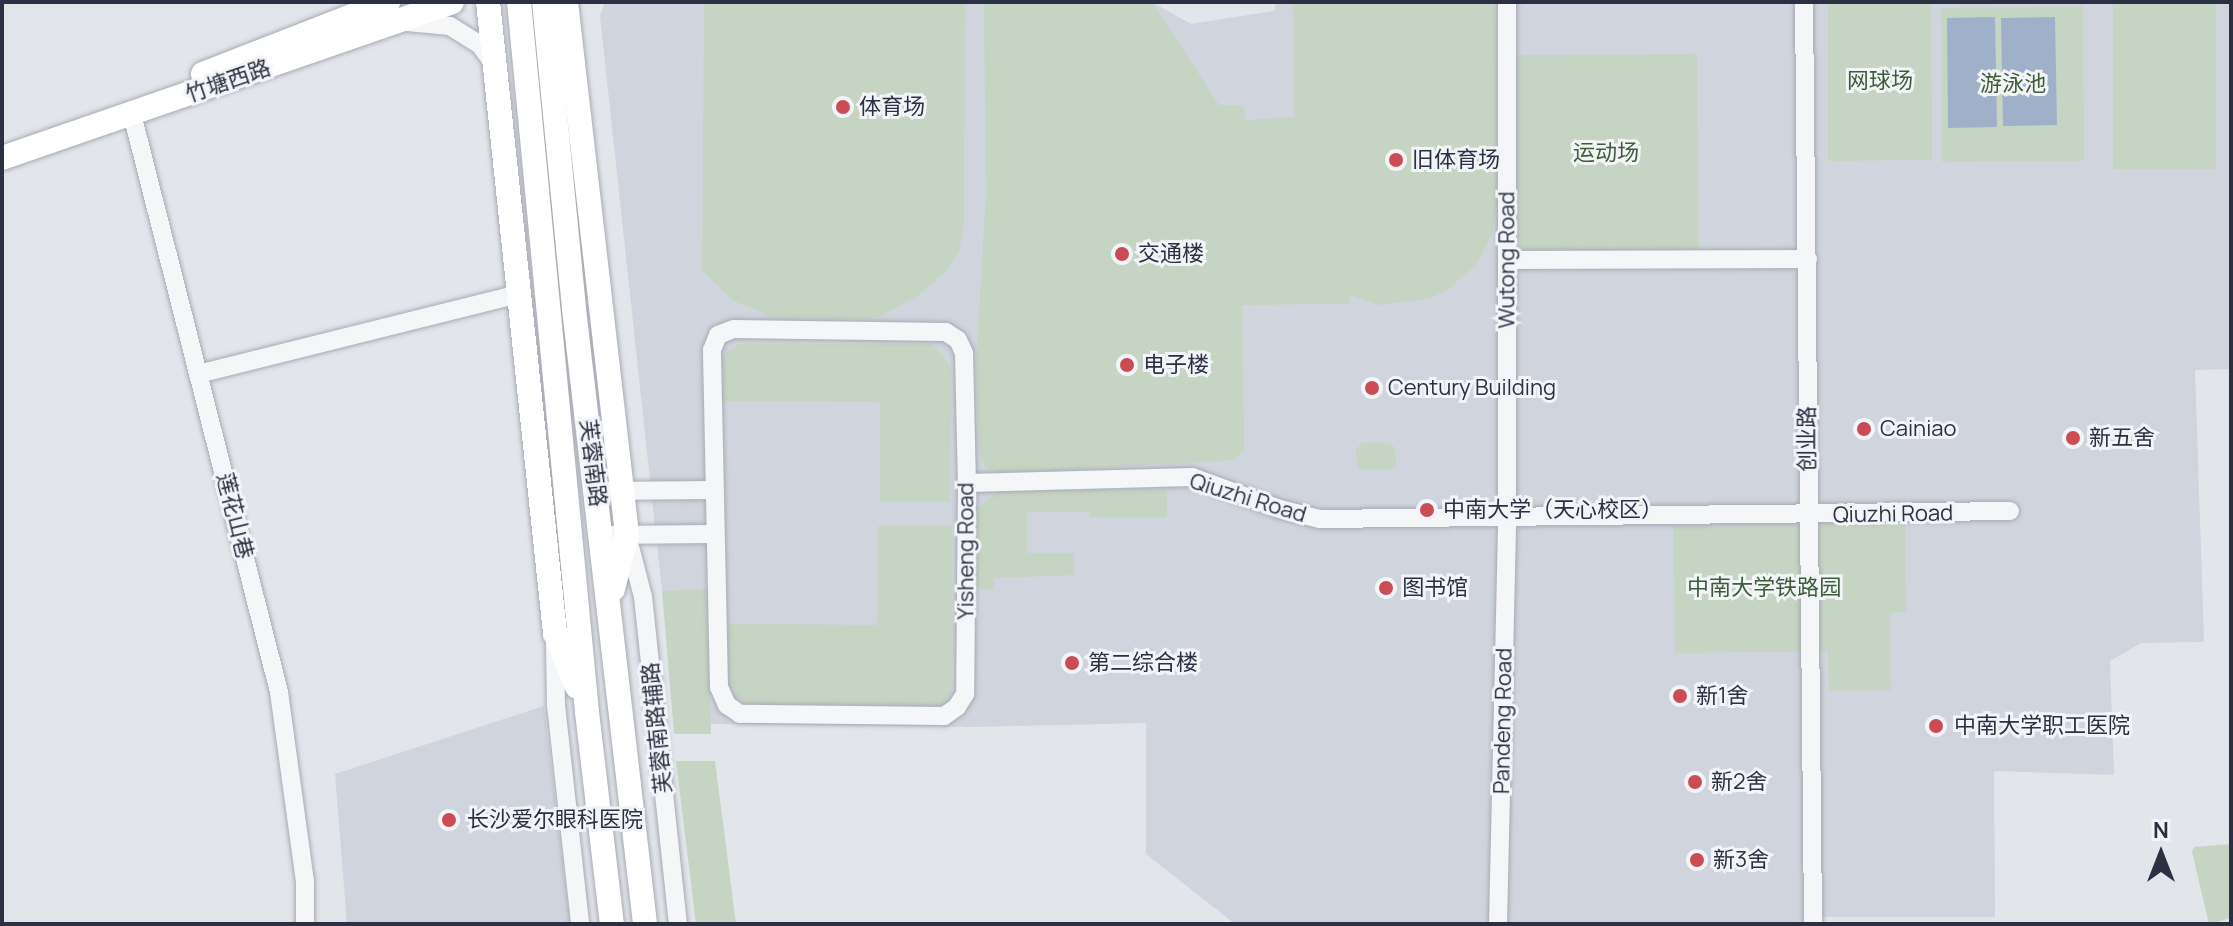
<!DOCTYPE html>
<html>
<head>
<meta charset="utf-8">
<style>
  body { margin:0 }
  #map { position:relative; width:2233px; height:926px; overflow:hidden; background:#e2e5ea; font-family:Manrope,"Noto Sans SC",sans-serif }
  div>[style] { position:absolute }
  .built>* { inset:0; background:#d0d4dc }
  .green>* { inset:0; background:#c6d4c4 }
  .water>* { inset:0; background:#9fb0c9 }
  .roads { filter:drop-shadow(0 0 2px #a7abb4) drop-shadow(0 0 2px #a7abb4) }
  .minor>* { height:18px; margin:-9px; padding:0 9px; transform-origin:9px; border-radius:9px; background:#f5f6f8 }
  .major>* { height:24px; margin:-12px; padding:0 12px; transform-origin:12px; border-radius:12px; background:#fff }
  .dots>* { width:22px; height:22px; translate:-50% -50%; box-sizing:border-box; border:4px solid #f2f4f8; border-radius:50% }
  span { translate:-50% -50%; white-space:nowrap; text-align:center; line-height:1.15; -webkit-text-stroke:6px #f2f4f8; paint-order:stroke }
  .street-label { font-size:22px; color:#2b3142 }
  .park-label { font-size:22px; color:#3c5d38 }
  .poi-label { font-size:22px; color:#2b3142 }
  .left { translate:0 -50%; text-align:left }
  .frame { position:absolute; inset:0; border:4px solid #2b3142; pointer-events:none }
  .north { position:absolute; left:2121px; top:814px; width:80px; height:80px; -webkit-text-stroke:6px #f2f4f8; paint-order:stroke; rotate:0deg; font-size:22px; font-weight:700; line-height:32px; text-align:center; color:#2b3142 }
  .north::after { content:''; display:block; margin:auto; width:28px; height:36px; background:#2b3142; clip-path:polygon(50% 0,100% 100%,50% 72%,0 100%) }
</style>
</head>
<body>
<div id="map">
  <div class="built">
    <div style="clip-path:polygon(605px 2px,1152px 2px,1191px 24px,1274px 11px,1276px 2px,2231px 2px,2231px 369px,2195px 370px,2204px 642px,2141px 643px,2110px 661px,2114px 775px,1994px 771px,1995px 917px,1813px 917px,1813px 924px,1235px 924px,1146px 854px,1146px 723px,974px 727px,710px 724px,706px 590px,662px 591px,600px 16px)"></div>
    <div style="clip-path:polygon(544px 706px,570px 924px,347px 924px,335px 774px)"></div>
  </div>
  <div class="green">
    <div style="clip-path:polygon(704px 2px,965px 2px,964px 221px,960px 249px,948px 269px,919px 295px,883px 315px,868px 319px,776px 318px,734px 301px,702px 270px)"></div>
    <div style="clip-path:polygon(984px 2px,1152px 2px,1219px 105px,1244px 106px,1245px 120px,1294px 117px,1293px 2px,1495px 2px,1497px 202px,1492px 235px,1476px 265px,1447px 290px,1428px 299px,1378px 305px,1351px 295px,1349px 304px,1242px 305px,1244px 449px,1234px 460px,1001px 473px,985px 467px,979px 451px,976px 364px,986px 195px)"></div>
    <div style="clip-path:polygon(1828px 2px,1931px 2px,1932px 160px,1828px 161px)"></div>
    <div style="clip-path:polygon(2113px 2px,2216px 2px,2216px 169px,2113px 169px)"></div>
    <div style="clip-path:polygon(2083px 6px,2084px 161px,1942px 162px,1941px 8px)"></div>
    <div style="clip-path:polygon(1697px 54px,1699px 250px,1515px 252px,1513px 55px)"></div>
    <div style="clip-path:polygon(739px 344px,931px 344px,944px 357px,951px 370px,950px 502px,880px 502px,880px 402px,718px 401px,718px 359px)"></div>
    <div style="clip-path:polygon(1362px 443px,1389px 443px,1395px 448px,1396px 465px,1391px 470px,1361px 470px,1357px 466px,1356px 449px)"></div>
    <div style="clip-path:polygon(1010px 490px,1167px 490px,1167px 517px,1090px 517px,1090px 512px,1027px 512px,1027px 553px,1074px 553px,1074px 575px,994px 578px,994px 590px,978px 589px,974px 584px,975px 511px,995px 493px)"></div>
    <div style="clip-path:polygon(1905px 522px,1906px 612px,1890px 613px,1891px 690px,1829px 691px,1828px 651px,1675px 653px,1673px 526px)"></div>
    <div style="clip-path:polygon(878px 526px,952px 526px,951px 696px,940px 710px,755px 709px,739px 699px,728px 686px,728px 624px,877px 625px)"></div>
    <div style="clip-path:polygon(706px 589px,711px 734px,674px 734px,662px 591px)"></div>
    <div style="clip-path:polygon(676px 761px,715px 761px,736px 924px,696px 924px)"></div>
    <div style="clip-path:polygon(2231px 844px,2231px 918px,2209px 924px,2192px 852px,2194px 847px)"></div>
  </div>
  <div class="water">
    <div style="clip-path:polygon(1995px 17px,1997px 127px,1948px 128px,1947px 18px)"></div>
    <div style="clip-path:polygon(2055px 17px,2057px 125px,2003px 126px,2001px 18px)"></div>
  </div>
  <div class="roads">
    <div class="minor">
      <div style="left:1804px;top:2px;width:922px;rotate:89.44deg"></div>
      <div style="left:407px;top:22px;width:43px;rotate:5.3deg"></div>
      <div style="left:450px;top:26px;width:36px;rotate:32deg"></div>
      <div style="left:480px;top:45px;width:22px;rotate:54deg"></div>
      <div style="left:132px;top:114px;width:596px;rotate:75.73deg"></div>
      <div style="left:279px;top:692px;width:191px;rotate:82.2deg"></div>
      <div style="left:305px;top:881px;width:43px;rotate:90deg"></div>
      <div style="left:1507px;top:260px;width:301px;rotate:-0.2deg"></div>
      <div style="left:734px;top:329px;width:212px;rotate:0.8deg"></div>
      <div style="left:946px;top:332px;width:14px;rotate:34deg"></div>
      <div style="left:958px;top:340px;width:14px;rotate:65deg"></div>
      <div style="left:964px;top:353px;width:130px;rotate:88.7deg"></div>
      <div style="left:967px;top:483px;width:211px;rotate:90.5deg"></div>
      <div style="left:965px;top:694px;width:15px;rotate:122deg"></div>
      <div style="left:957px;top:707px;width:16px;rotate:145deg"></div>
      <div style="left:944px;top:716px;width:204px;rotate:-179.4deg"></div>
      <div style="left:740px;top:714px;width:16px;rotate:-145deg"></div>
      <div style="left:727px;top:705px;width:20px;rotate:-114deg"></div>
      <div style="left:719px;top:687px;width:337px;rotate:-91.2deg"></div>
      <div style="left:712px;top:350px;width:16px;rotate:-68deg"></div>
      <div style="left:718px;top:335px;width:17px;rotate:-21deg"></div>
      <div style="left:198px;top:374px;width:332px;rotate:-14deg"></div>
      <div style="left:967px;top:483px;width:225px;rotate:-1.5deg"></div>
      <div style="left:1192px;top:477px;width:94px;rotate:20deg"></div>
      <div style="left:1280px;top:509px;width:41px;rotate:14deg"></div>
      <div style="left:1320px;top:519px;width:690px;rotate:-0.66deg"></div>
      <div style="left:596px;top:491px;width:117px;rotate:-0.5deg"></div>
      <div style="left:601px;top:535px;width:113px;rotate:-0.5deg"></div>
      <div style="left:627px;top:535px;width:64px;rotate:75.5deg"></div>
      <div style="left:643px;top:597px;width:329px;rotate:83.9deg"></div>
      <div style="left:555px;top:644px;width:61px;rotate:89.1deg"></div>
      <div style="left:556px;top:705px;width:220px;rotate:83.7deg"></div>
      <div style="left:1498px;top:924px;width:406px;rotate:-88.7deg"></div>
      <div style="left:1507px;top:518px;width:516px;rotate:-90deg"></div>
    </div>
    <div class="major">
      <div style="left:488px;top:2px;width:635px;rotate:83.94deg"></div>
      <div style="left:555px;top:633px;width:58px;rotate:67.8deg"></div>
      <div style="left:519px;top:2px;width:713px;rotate:84.53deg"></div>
      <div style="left:587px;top:712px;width:213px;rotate:83.3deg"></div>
      <div style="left:544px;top:2px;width:308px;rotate:84.4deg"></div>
      <div style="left:574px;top:309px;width:619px;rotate:83.41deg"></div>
      <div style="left:566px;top:2px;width:535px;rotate:83.46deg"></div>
      <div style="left:627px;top:534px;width:57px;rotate:104.3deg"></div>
      <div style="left:203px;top:74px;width:199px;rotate:-21.3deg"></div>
      <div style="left:2px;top:158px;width:476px;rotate:-19.1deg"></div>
    </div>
  </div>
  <div class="dots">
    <div style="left:843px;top:107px;background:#cb4c55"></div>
    <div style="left:1396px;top:160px;background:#cb4c55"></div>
    <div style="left:1122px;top:254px;background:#cb4c55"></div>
    <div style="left:1127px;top:365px;background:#cb4c55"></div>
    <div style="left:1372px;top:388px;background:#cb4c55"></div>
    <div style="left:1864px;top:429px;background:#cb4c55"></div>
    <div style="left:2073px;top:438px;background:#cb4c55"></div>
    <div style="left:1427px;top:510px;background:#cb4c55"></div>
    <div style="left:1386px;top:588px;background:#cb4c55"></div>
    <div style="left:1072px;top:663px;background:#cb4c55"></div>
    <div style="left:1680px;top:696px;background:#cb4c55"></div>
    <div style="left:1936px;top:726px;background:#cb4c55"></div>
    <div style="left:1695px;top:782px;background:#cb4c55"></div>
    <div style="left:449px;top:820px;background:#cb4c55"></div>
    <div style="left:1697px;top:860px;background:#cb4c55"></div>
  </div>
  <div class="street-label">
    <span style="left:228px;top:81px;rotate:-19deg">竹塘西路</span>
    <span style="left:1507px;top:260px;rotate:-90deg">Wutong Road</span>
    <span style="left:1807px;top:439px;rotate:-90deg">创业路</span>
    <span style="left:593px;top:463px;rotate:83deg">芙蓉南路</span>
    <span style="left:1248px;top:498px;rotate:17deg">Qiuzhi Road</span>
    <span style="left:1893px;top:514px;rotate:-1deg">Qiuzhi Road</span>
    <span style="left:235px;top:516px;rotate:76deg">莲花山巷</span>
    <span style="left:966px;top:551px;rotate:-90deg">Yisheng Road</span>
    <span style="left:1503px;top:721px;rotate:-89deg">Pandeng Road</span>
    <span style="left:657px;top:728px;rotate:-96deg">芙蓉南路辅路</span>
  </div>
  <div class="park-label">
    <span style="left:1880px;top:81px">网球场</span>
    <span style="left:2013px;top:84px">游泳池</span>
    <span style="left:1606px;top:153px">运动场</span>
    <span style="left:1764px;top:588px">中南大学铁路园</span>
  </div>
  <div class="poi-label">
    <span class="left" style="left:859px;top:107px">体育场</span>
    <span class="left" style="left:1412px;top:160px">旧体育场</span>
    <span class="left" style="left:1138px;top:254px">交通楼</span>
    <span class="left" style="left:1143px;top:365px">电子楼</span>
    <span class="left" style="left:1388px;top:388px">Century Building</span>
    <span class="left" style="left:1880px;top:429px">Cainiao</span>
    <span class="left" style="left:2089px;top:438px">新五舍</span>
    <span class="left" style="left:1443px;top:510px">中南大学（天心校区）</span>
    <span class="left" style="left:1402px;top:588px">图书馆</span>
    <span class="left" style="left:1088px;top:663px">第二综合楼</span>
    <span class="left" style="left:1696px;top:696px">新1舍</span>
    <span class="left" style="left:1954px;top:726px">中南大学职工医院</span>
    <span class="left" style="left:1711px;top:782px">新2舍</span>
    <span class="left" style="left:467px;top:820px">长沙爱尔眼科医院</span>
    <span class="left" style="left:1713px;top:860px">新3舍</span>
  </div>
  <div class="frame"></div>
  <div class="north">N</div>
</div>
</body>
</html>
